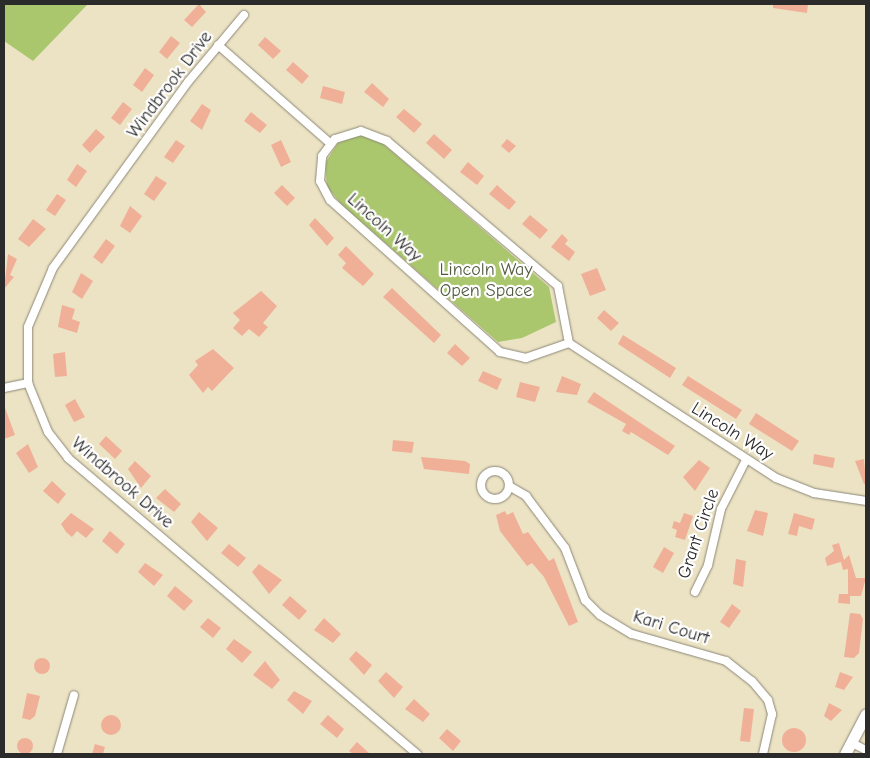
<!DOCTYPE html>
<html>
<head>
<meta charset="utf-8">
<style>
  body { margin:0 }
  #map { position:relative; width:870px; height:758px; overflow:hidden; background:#ece3c4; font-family:"Comic Neue",sans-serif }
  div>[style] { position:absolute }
  .green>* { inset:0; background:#abc76e }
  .building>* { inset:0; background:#f0b098 }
  .round { border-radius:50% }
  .roads { filter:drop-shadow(0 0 1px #8c8778) drop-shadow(0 0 1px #8c8778) }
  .street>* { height:8px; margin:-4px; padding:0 4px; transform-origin:4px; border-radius:4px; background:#fff }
  .street>.ring { margin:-4px; padding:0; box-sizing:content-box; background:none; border:8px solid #fff; border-radius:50% }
  .secondary>* { height:11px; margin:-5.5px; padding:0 5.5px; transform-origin:5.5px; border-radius:5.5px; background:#fff }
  span { translate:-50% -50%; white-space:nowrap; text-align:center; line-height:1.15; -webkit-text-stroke:4.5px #fff; paint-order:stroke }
  .street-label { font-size:18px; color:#2b2b2b }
  .park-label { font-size:18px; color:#515a3f }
  .frame { position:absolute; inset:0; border:5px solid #2b2b2b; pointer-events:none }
</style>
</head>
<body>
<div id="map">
  <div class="green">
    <div style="clip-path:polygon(4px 4px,88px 4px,33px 61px,4px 41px)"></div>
    <div style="clip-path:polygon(361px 135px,382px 143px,549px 287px,556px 322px,522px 338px,498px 342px,342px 205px,327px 187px,325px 163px,338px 143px)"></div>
  </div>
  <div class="building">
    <div style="clip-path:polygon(199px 4px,206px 12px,192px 27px,184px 20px)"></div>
    <div style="clip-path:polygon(773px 4px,808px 4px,807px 13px,773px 8px)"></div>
    <div style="clip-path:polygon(171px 36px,180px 43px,167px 59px,159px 52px)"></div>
    <div style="clip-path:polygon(265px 37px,281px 51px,273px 59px,258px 45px)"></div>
    <div style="clip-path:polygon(293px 62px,309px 76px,302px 84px,286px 70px)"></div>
    <div style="clip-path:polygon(145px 68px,154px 75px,142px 92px,133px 85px)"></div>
    <div style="clip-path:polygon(372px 83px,389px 99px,383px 107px,364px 92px)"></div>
    <div style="clip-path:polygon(323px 86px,345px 92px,342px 104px,320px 98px)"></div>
    <div style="clip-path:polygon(123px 102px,132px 109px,120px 125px,111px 118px)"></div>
    <div style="clip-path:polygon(202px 104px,211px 110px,202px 130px,190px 121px)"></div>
    <div style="clip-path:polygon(404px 109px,422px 124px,414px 133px,396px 117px)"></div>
    <div style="clip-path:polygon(251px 112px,267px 125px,260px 133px,244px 121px)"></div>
    <div style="clip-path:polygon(96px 129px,105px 137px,90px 153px,82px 145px)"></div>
    <div style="clip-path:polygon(434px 134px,452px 150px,444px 159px,426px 143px)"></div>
    <div style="clip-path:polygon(507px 139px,516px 146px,509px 153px,501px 146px)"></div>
    <div style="clip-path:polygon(176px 140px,185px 146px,173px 163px,164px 157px)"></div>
    <div style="clip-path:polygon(281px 140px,291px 162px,281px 167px,271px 145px)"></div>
    <div style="clip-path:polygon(468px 162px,484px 176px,477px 185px,460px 172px)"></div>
    <div style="clip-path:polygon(77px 164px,87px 171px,76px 187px,67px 180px)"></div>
    <div style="clip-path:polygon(156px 176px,167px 183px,154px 201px,144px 194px)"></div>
    <div style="clip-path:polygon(282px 185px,295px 198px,287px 206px,274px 193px)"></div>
    <div style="clip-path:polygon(497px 185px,516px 202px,509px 210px,489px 194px)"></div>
    <div style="clip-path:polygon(57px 194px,66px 200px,55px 216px,46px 210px)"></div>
    <div style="clip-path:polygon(130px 206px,142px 216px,130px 233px,120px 226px)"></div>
    <div style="clip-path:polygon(530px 215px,548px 230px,540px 239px,522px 224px)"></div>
    <div style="clip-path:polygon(315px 218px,334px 238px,327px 246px,309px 225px)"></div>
    <div style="clip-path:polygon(33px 219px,46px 229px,29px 247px,18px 239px)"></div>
    <div style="clip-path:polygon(562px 234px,568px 240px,565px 244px,575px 252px,569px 261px,551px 247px)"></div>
    <div style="clip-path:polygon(106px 239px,115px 246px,102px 264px,93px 257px)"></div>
    <div style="clip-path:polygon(346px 246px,374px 274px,363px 286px,342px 268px,346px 263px,338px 255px)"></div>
    <div style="clip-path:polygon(8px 254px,17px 259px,10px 275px,14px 277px,4px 289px)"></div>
    <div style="clip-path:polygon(597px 268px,606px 290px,590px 296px,581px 274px)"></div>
    <div style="clip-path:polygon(81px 273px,93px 281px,82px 299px,72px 292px)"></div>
    <div style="clip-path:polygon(392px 288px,441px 335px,434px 343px,383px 297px)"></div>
    <div style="clip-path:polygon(261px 291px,277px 306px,263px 323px,268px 327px,259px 337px,249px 329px,242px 336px,233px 328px,240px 320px,233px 313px)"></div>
    <div style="clip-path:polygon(62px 305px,75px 309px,72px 319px,80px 322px,77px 333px,58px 327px)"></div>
    <div style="clip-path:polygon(604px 310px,619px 323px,611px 331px,597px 318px)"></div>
    <div style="clip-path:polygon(623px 335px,676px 368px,670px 378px,618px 344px)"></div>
    <div style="clip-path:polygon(455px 344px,470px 358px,462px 366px,447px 353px)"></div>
    <div style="clip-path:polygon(213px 349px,234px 368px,212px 391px,208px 387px,203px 393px,189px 375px,198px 365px,195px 361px)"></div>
    <div style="clip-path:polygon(65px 352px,67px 376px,55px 377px,53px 354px)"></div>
    <div style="clip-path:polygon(483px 371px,502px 379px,497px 390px,478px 381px)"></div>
    <div style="clip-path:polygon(562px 376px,581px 384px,577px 395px,556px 392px)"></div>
    <div style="clip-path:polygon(688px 376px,742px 410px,736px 419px,682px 385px)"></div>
    <div style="clip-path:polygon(520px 382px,540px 387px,535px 402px,516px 397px)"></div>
    <div style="clip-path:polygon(594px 392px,675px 446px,668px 455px,631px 432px,629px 435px,622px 431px,626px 424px,587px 402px)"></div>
    <div style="clip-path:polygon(75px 399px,85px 417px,74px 422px,65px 405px)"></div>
    <div style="clip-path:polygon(4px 405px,15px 435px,4px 439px)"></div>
    <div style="clip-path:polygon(756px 413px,799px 441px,792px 451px,749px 424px)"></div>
    <div style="clip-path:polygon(106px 436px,122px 451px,115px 459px,99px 444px)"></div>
    <div style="clip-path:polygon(393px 440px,414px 442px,412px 453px,392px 451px)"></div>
    <div style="clip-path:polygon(28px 444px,38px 467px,29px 473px,16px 453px)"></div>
    <div style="clip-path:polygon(814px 454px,835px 458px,833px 468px,813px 464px)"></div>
    <div style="clip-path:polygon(421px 457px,465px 461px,470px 464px,469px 474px,424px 469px)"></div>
    <div style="clip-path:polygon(864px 459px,866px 484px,864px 484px,855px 461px)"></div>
    <div style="clip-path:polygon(699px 460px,710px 468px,695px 491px,683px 477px)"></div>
    <div style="clip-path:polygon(135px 461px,151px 476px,141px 488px,128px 469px)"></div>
    <div style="clip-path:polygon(52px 481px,66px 494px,58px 504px,43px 491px)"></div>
    <div style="clip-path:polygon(165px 489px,181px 504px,174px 512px,156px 498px)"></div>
    <div style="clip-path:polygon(755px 510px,768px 513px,763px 536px,747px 531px)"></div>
    <div style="clip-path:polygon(505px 511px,507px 515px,513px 512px,523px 534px,528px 532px,549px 561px,554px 558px,578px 622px,569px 626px,544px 577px,532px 563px,527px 566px,500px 531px,496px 515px)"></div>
    <div style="clip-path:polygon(199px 512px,218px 528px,207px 541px,191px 522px)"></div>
    <div style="clip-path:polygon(71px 513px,94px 529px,86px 538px,77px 531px,72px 537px,66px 532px,61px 524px)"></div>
    <div style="clip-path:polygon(684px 513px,693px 516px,685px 540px,675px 537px,677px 530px,672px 528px,674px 521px,680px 523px)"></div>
    <div style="clip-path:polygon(794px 513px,815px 519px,812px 530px,799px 526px,797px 536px,788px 534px)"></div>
    <div style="clip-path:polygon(110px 531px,125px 544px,117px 554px,102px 541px)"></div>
    <div style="clip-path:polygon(839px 543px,844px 560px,849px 555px,856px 578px,866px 578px,861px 596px,850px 596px,850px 604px,838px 603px,839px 594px,848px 594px,848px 569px,843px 570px,841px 562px,827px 566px,825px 558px,834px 551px,832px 545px)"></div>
    <div style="clip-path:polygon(229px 544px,246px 558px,238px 567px,221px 553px)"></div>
    <div style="clip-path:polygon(664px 547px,674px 553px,663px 573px,653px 567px)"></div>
    <div style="clip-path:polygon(736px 559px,746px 561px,743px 587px,733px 584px)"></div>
    <div style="clip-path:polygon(145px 563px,163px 575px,154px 586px,138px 572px)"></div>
    <div style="clip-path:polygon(259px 564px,282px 580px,269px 594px,252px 572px)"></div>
    <div style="clip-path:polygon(175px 586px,193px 601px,184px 611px,167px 596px)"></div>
    <div style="clip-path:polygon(290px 596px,307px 611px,299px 620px,282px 605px)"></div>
    <div style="clip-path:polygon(732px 604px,741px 611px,729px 628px,720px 622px)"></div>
    <div style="clip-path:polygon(850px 613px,860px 614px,863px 619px,859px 653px,854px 658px,844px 657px)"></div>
    <div style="clip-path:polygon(208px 618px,221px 628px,213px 638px,200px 627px)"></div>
    <div style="clip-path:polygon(324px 618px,341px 634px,333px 643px,314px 630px)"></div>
    <div style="clip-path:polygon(234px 639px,252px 652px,242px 663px,226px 649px)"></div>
    <div style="clip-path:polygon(356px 651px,372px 665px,364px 675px,349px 659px)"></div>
    <div class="round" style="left:34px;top:658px;width:16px;height:16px"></div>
    <div style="clip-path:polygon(265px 661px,280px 680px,272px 689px,253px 675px)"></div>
    <div style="clip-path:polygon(386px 672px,403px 687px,394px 698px,378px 681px)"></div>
    <div style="clip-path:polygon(840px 672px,853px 677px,844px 690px,835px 687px)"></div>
    <div style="clip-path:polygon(294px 691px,312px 701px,303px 714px,287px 700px)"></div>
    <div style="clip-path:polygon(27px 693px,40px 696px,35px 716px,30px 720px,22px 718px)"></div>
    <div style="clip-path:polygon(414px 699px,430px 714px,423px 722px,405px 709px)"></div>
    <div style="clip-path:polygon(829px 703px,842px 710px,831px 721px,824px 716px)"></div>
    <div style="clip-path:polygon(744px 708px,754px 709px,750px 742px,740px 741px)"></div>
    <div style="clip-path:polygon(328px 715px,344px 729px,337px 738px,320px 724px)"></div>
    <div class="round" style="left:101px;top:715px;width:20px;height:20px"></div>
    <div class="round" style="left:782px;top:728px;width:24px;height:24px"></div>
    <div style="clip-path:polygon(447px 729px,461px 741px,453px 751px,439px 738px)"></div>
    <div class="round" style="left:17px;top:738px;width:16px;height:16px"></div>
    <div style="clip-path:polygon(357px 742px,370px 754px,353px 754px,349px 751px)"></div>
    <div style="clip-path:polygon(95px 744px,105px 747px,103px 754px,92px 754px)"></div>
  </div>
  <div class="roads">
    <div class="street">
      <div style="left:244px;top:15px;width:87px;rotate:129.9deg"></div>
      <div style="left:188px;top:82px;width:230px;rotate:126deg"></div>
      <div style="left:53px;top:268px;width:64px;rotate:113deg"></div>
      <div style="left:28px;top:327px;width:56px;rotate:90deg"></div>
      <div style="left:28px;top:383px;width:53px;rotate:67.8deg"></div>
      <div style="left:48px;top:432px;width:33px;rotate:52deg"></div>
      <div style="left:68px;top:458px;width:458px;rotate:40.3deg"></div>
      <div style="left:218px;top:45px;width:149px;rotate:41.2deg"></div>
      <div style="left:361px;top:131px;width:28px;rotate:21deg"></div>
      <div style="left:387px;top:141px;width:224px;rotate:40.3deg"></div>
      <div style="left:558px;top:286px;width:58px;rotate:79.1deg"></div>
      <div style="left:569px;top:343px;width:46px;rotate:160.8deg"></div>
      <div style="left:526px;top:358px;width:27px;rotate:-167deg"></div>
      <div style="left:500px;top:352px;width:228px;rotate:-138.2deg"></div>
      <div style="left:330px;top:200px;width:21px;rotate:-118deg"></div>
      <div style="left:320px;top:181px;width:25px;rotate:-85deg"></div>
      <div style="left:322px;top:156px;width:21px;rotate:-53deg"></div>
      <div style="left:335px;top:139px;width:27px;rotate:-17deg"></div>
      <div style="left:569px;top:343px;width:247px;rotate:33.1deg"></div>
      <div style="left:776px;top:478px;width:41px;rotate:21.5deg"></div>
      <div style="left:814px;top:493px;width:53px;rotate:8.7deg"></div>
      <div style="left:4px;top:388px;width:25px;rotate:-12deg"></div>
      <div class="ring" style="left:481px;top:471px;width:20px;height:20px"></div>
      <div style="left:509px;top:486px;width:20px;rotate:30deg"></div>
      <div style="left:526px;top:496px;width:65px;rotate:53.1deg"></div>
      <div style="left:565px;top:548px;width:56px;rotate:69deg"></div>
      <div style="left:585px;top:600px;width:21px;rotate:45deg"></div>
      <div style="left:600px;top:615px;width:37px;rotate:31deg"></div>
      <div style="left:632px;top:634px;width:98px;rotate:16deg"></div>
      <div style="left:726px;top:661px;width:33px;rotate:38deg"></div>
      <div style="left:752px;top:681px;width:25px;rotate:50deg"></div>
      <div style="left:768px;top:700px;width:15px;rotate:74deg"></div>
      <div style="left:772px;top:714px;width:41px;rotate:102.7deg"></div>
      <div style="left:695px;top:592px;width:30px;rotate:-64deg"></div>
      <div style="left:708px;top:565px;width:57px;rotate:-76.9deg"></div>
      <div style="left:721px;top:509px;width:55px;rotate:-63deg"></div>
      <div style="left:852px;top:743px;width:16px;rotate:27deg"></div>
      <div style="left:57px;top:754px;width:61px;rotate:-73.9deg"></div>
    </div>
    <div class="secondary">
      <div style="left:845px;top:754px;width:45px;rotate:-62.3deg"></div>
    </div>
  </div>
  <div class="street-label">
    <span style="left:170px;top:85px;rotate:-53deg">Windbrook Drive</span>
    <span style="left:384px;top:228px;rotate:42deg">Lincoln Way</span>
    <span style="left:732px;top:432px;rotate:32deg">Lincoln Way</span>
    <span style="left:122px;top:483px;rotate:41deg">Windbrook Drive</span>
    <span style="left:699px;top:534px;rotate:-71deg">Grant Circle</span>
    <span style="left:671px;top:628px;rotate:17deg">Kari Court</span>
  </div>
  <div class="park-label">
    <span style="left:486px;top:281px">Lincoln Way<br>Open Space</span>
  </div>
  <div class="frame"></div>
</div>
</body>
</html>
